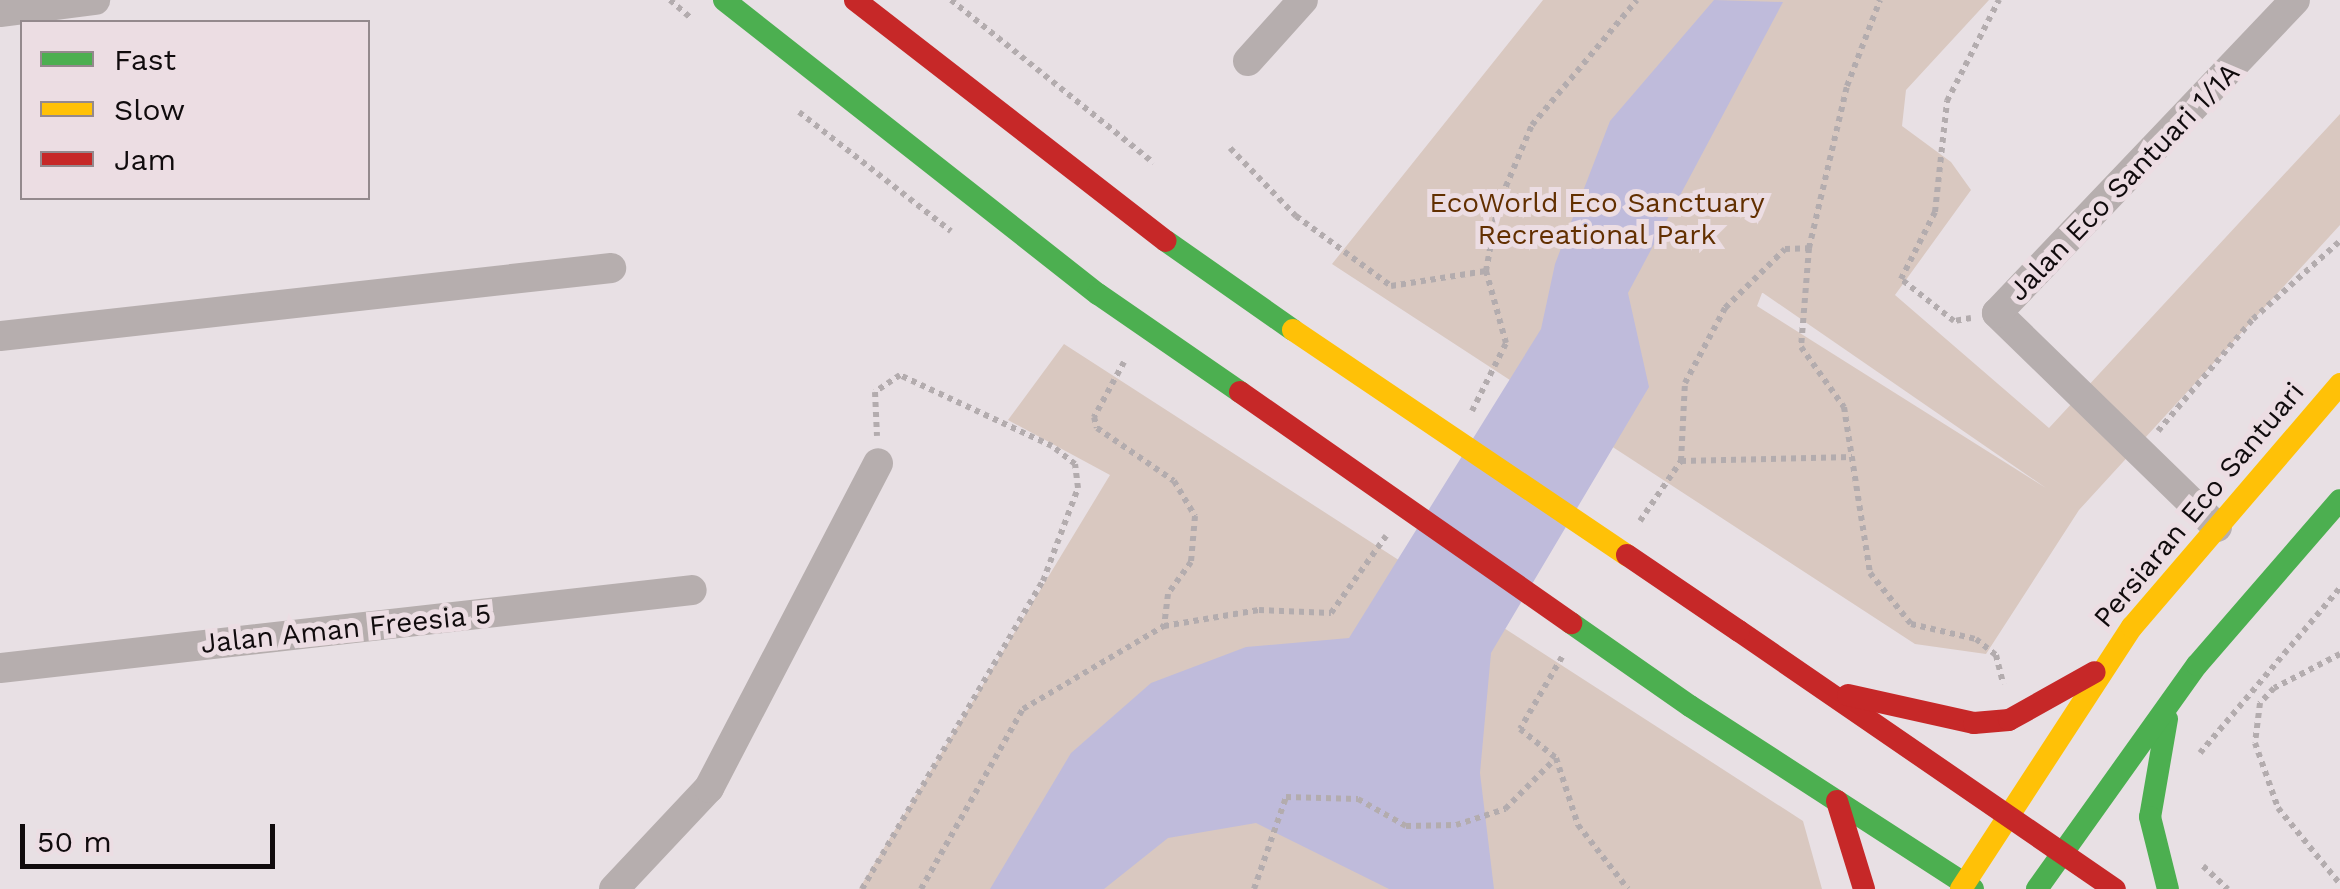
<!DOCTYPE html>
<html>
<head>
<meta charset="utf-8">
<style>
  body { margin:0 }
  #map { position:relative; width:2340px; height:889px; overflow:hidden; background:#e8e0e4; font-family:"Work Sans",sans-serif }
  div>[style] { position:absolute }
  .green>* { inset:0; background:#d9c8c0 }
  .water>* { inset:0; background:#bfbbdb }
  .path>* { height:6px; margin-top:-3px; transform-origin:0; background:repeating-linear-gradient(90deg,#b3acae 0 5px,transparent 0 10px) }
  .street>* { height:30px; margin:-15px; padding:0 15px; transform-origin:15px; border-radius:15px; background:#b6aeae }
  .fast>* { height:22px; margin:-11px; padding:0 11px; transform-origin:11px; border-radius:11px; background:#4caf50 }
  .slow>* { height:22px; margin:-11px; padding:0 11px; transform-origin:11px; border-radius:11px; background:#ffc107 }
  .jam>* { height:22px; margin:-11px; padding:0 11px; transform-origin:11px; border-radius:11px; background:#c62828 }
  .fast-bridge>* { height:22px; margin:-11px; padding:0 11px; transform-origin:11px; border-radius:11px; background:#4caf50 }
  .slow-bridge>* { height:22px; margin:-11px; padding:0 11px; transform-origin:11px; border-radius:11px; background:#ffc107 }
  .jam-bridge>* { height:22px; margin:-11px; padding:0 11px; transform-origin:11px; border-radius:11px; background:#c62828 }
  span { translate:-50% -50%; white-space:nowrap; text-align:center; line-height:1.15; -webkit-text-stroke:10px #ecdde3; paint-order:stroke }
  .street-label { font-size:28px; color:#100b0d }
  .park-label { font-size:28px; color:#622f00 }
  .legend { position:absolute; left:20px; top:20px; width:350px; height:180px; box-sizing:border-box; background:#ecdde3; border:2px solid #94898d; margin:0; padding:12px 18px; list-style:none; font-size:30px; color:#100b0d }
  .legend li { display:flex; align-items:center; gap:20px; height:50px }
  .legend b { width:50px; border:2px solid #94898d }
  .scale { position:absolute; left:20px; top:824px; width:255px; height:45px; box-sizing:border-box; border:5px solid #100b0d; border-top:0; padding-left:12px; font-size:30px; line-height:35px; white-space:nowrap; color:#100b0d; -webkit-text-stroke:8px #ecdde3; paint-order:stroke }
</style>
</head>
<body>
<div id="map">
  <div class="green">
    <div style="clip-path:polygon(evenodd,1543px 0,1989px 0,1906px 90px,1902px 126px,1951px 162px,1971px 190px,1895px 295px,2049px 428px,2340px 114px,2340px 225px,2079px 510px,1986px 654px,1915px 644px,1332px 264px,1543px 0,1762px 293px,1763px 293px,2046px 488px,1757px 306px,1762px 293px)"></div>
    <div style="clip-path:polygon(1064px 344px,1803px 821px,1822px 889px,859px 889px,1110px 475px,1008px 420px)"></div>
  </div>
  <div class="water">
    <div style="clip-path:polygon(1714px 0,1783px 2px,1628px 293px,1649px 387px,1491px 653px,1480px 773px,1494px 889px,1389px 889px,1256px 823px,1168px 838px,1104px 889px,990px 889px,1071px 753px,1151px 683px,1246px 647px,1349px 638px,1541px 329px,1555px 264px,1610px 121px)"></div>
  </div>
  <div class="path">
    <div style="left:670px;top:0;width:29px;rotate:41deg"></div>
    <div style="left:951px;top:0;width:260px;rotate:38.8deg"></div>
    <div style="left:799px;top:112px;width:193px;rotate:38.1deg"></div>
    <div style="left:1230px;top:148px;width:95px;rotate:45.9deg"></div>
    <div style="left:1296px;top:216px;width:118px;rotate:36.4deg"></div>
    <div style="left:1391px;top:286px;width:96px;rotate:-9deg"></div>
    <div style="left:1809px;top:248px;width:99px;rotate:94.6deg"></div>
    <div style="left:1801px;top:347px;width:74px;rotate:54.4deg"></div>
    <div style="left:1844px;top:407px;width:168px;rotate:81.1deg"></div>
    <div style="left:1870px;top:573px;width:65px;rotate:51.2deg"></div>
    <div style="left:1911px;top:624px;width:67px;rotate:13deg"></div>
    <div style="left:1976px;top:639px;width:26px;rotate:39deg"></div>
    <div style="left:1996px;top:655px;width:30px;rotate:76deg"></div>
    <div style="left:1971px;top:318px;width:17px;rotate:170deg"></div>
    <div style="left:1954px;top:321px;width:68px;rotate:-141.6deg"></div>
    <div style="left:1901px;top:279px;width:75px;rotate:-63.1deg"></div>
    <div style="left:1935px;top:212px;width:112px;rotate:-83.8deg"></div>
    <div style="left:1947px;top:101px;width:114px;rotate:-62.8deg"></div>
    <div style="left:1124px;top:362px;width:63px;rotate:118.6deg"></div>
    <div style="left:1094px;top:417px;width:11px;rotate:75deg"></div>
    <div style="left:1097px;top:428px;width:93px;rotate:34.5deg"></div>
    <div style="left:1174px;top:481px;width:41px;rotate:59deg"></div>
    <div style="left:1195px;top:516px;width:46px;rotate:95deg"></div>
    <div style="left:1191px;top:562px;width:39px;rotate:126deg"></div>
    <div style="left:1168px;top:594px;width:32px;rotate:97deg"></div>
    <div style="left:1472px;top:411px;width:76px;rotate:-63.4deg"></div>
    <div style="left:1506px;top:343px;width:75px;rotate:-105.5deg"></div>
    <div style="left:1486px;top:271px;width:67px;rotate:-79.7deg"></div>
    <div style="left:1498px;top:205px;width:87px;rotate:-67deg"></div>
    <div style="left:1532px;top:125px;width:163px;rotate:-50deg"></div>
    <div style="left:2158px;top:431px;width:147px;rotate:-49.7deg"></div>
    <div style="left:2253px;top:319px;width:117px;rotate:-41.9deg"></div>
    <div style="left:1681px;top:461px;width:171px;rotate:-1.3deg"></div>
    <div style="left:1640px;top:521px;width:73px;rotate:-55.7deg"></div>
    <div style="left:1681px;top:461px;width:78px;rotate:-87.1deg"></div>
    <div style="left:1685px;top:383px;width:85px;rotate:-61.9deg"></div>
    <div style="left:1725px;top:308px;width:84px;rotate:-44.5deg"></div>
    <div style="left:1785px;top:249px;width:24px;rotate:-2deg"></div>
    <div style="left:1809px;top:248px;width:166px;rotate:-76.8deg"></div>
    <div style="left:1847px;top:86px;width:92px;rotate:-69deg"></div>
    <div style="left:2340px;top:654px;width:74px;rotate:152.7deg"></div>
    <div style="left:2274px;top:688px;width:21px;rotate:133deg"></div>
    <div style="left:2260px;top:703px;width:40px;rotate:97.1deg"></div>
    <div style="left:2255px;top:743px;width:69px;rotate:70.5deg"></div>
    <div style="left:2278px;top:808px;width:98px;rotate:50.8deg"></div>
    <div style="left:1562px;top:657px;width:83px;rotate:120.3deg"></div>
    <div style="left:1520px;top:729px;width:46px;rotate:38.9deg"></div>
    <div style="left:1556px;top:758px;width:71px;rotate:71.8deg"></div>
    <div style="left:1578px;top:825px;width:81px;rotate:52deg"></div>
    <div style="left:2200px;top:753px;width:216px;rotate:-49.7deg"></div>
    <div style="left:2203px;top:866px;width:34px;rotate:43deg"></div>
    <div style="left:862px;top:889px;width:357px;rotate:-59.6deg"></div>
    <div style="left:1043px;top:581px;width:99px;rotate:-69.4deg"></div>
    <div style="left:1078px;top:488px;width:24px;rotate:-97deg"></div>
    <div style="left:1075px;top:464px;width:29px;rotate:-142deg"></div>
    <div style="left:1052px;top:446px;width:168px;rotate:-155deg"></div>
    <div style="left:900px;top:375px;width:30px;rotate:146deg"></div>
    <div style="left:875px;top:392px;width:44px;rotate:87.4deg"></div>
    <div style="left:921px;top:889px;width:207px;rotate:-60.5deg"></div>
    <div style="left:1023px;top:709px;width:164px;rotate:-30.5deg"></div>
    <div style="left:1164px;top:626px;width:96px;rotate:-9.6deg"></div>
    <div style="left:1259px;top:610px;width:72px;rotate:2.4deg"></div>
    <div style="left:1331px;top:613px;width:95px;rotate:-54.5deg"></div>
    <div style="left:1254px;top:889px;width:97px;rotate:-70.8deg"></div>
    <div style="left:1286px;top:797px;width:72px;rotate:1.6deg"></div>
    <div style="left:1358px;top:799px;width:55px;rotate:29.4deg"></div>
    <div style="left:1406px;top:826px;width:50px;rotate:-1.1deg"></div>
    <div style="left:1456px;top:825px;width:52px;rotate:-18.1deg"></div>
    <div style="left:1505px;top:809px;width:72px;rotate:-45deg"></div>
  </div>
  <div class="street">
    <div style="left:0;top:12px;width:96px;rotate:-7.2deg"></div>
    <div style="left:1248px;top:61px;width:82px;rotate:-48deg"></div>
    <div style="left:0;top:336px;width:615px;rotate:-6.35deg"></div>
    <div style="left:2217px;top:527px;width:307px;rotate:-135.8deg"></div>
    <div style="left:1997px;top:313px;width:432px;rotate:-46.4deg"></div>
    <div style="left:0;top:668px;width:696px;rotate:-6.43deg"></div>
    <div style="left:614px;top:889px;width:139px;rotate:-46.8deg"></div>
    <div style="left:709px;top:788px;width:366px;rotate:-62.5deg"></div>
  </div>
  <div class="fast">
    <div style="left:724px;top:0;width:476px;rotate:38.2deg"></div>
    <div style="left:1098px;top:294px;width:173px;rotate:34.6deg"></div>
    <div style="left:1166px;top:241px;width:155px;rotate:35deg"></div>
    <div style="left:1690px;top:706px;width:337px;rotate:32.9deg"></div>
    <div style="left:2167px;top:719px;width:99px;rotate:99.8deg"></div>
    <div style="left:2150px;top:817px;width:74px;rotate:76deg"></div>
    <div style="left:2037px;top:889px;width:275px;rotate:-54.5deg"></div>
    <div style="left:2197px;top:665px;width:218px;rotate:-49.1deg"></div>
  </div>
  <div class="slow">
    <div style="left:1961px;top:889px;width:313px;rotate:-56.9deg"></div>
    <div style="left:2132px;top:627px;width:320px;rotate:-49.4deg"></div>
  </div>
  <div class="jam">
    <div style="left:855px;top:0;width:393px;rotate:37.8deg"></div>
    <div style="left:1739px;top:631px;width:456px;rotate:34.5deg"></div>
    <div style="left:1848px;top:695px;width:129px;rotate:12.5deg"></div>
    <div style="left:1974px;top:723px;width:35px;rotate:-5deg"></div>
    <div style="left:2009px;top:720px;width:98px;rotate:-29.2deg"></div>
    <div style="left:1837px;top:801px;width:92px;rotate:72.9deg"></div>
  </div>
  <div class="fast-bridge">
    <div style="left:1571px;top:623px;width:145px;rotate:34.9deg"></div>
  </div>
  <div class="slow-bridge">
    <div style="left:1293px;top:330px;width:403px;rotate:34deg"></div>
  </div>
  <div class="jam-bridge">
    <div style="left:1240px;top:392px;width:404px;rotate:34.9deg"></div>
    <div style="left:1627px;top:555px;width:135px;rotate:34.2deg"></div>
  </div>
  <div class="street-label">
    <span style="left:2124px;top:182px;rotate:-46deg">Jalan Eco Santuari 1/1A</span>
    <span style="left:2199px;top:505px;rotate:-50deg">Persiaran Eco Santuari</span>
    <span style="left:346px;top:629px;rotate:-6deg">Jalan Aman Freesia 5</span>
  </div>
  <div class="park-label">
    <span style="left:1597px;top:219px">EcoWorld Eco Sanctuary<br>Recreational Park</span>
  </div>
  <ul class="legend">
  <li><b style="height:12px;background:#4caf50"></b>Fast</li>
  <li><b style="height:12px;background:#ffc107"></b>Slow</li>
  <li><b style="height:12px;background:#c62828"></b>Jam</li>
  </ul>
  <div class="scale">50 m</div>
</div>
</body>
</html>
